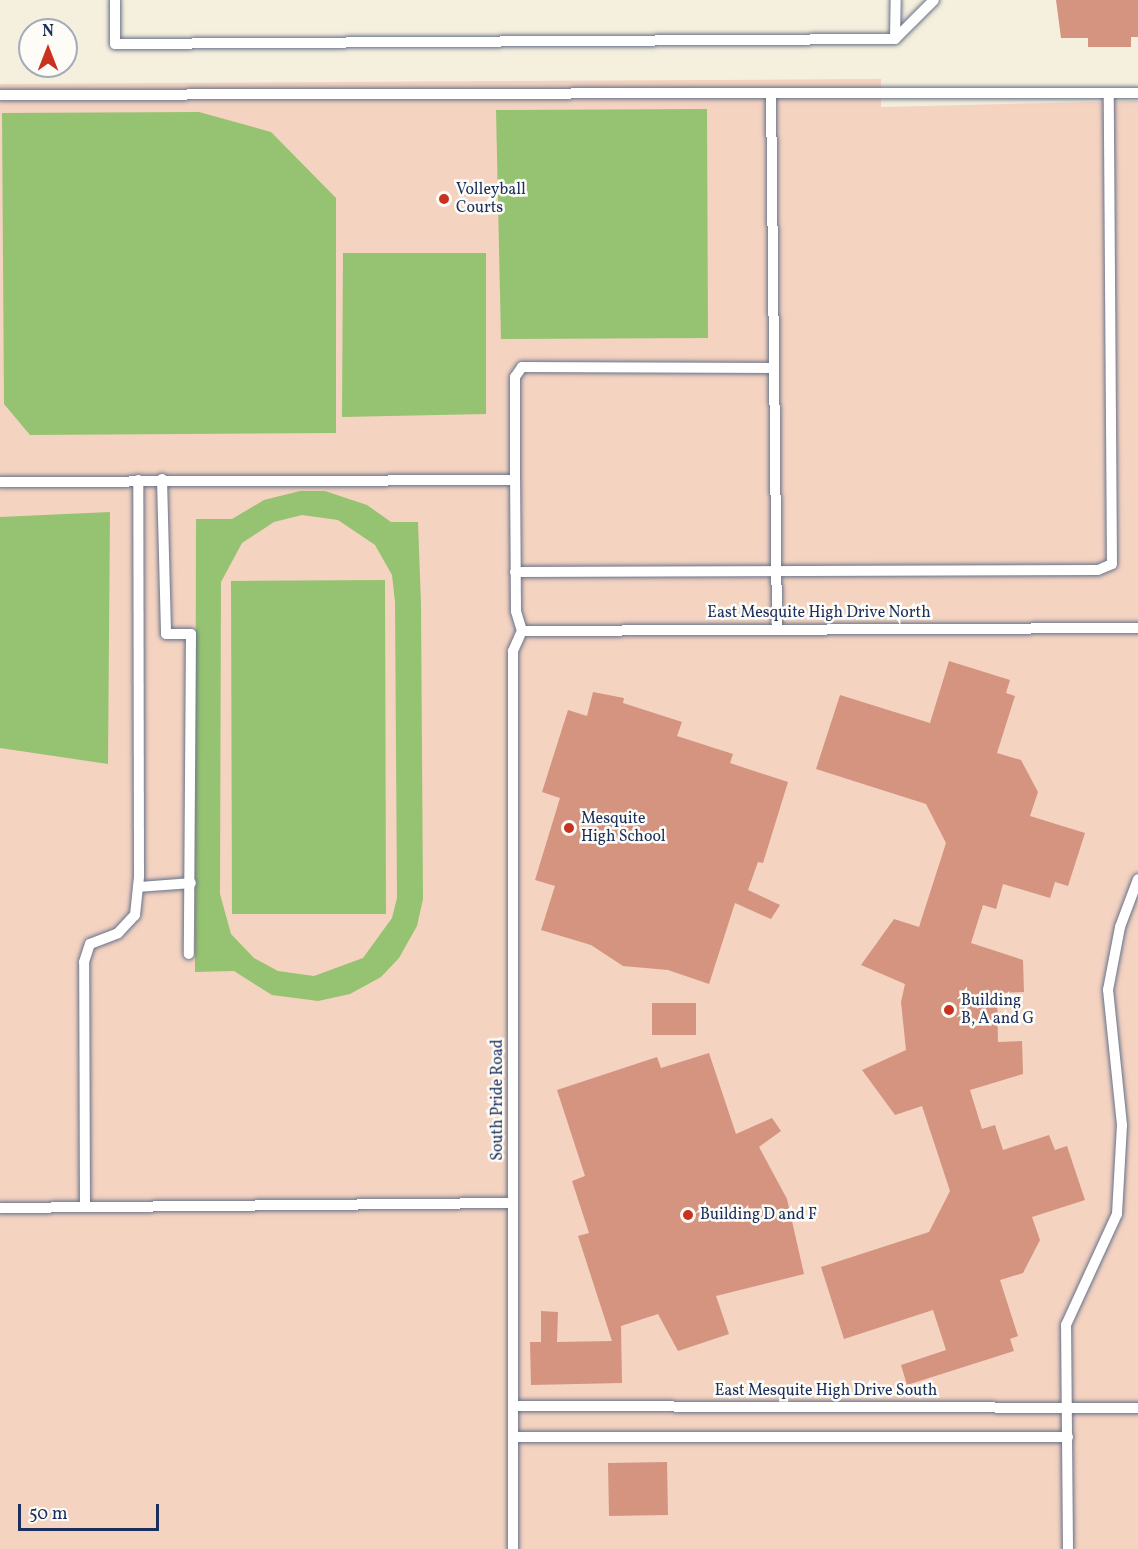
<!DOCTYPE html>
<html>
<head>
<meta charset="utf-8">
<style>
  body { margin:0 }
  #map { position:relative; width:1138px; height:1549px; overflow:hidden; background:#f5efdd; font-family:Vollkorn,serif }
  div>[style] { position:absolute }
  .built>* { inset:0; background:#f4d3c1 }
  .green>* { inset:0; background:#96c371 }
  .building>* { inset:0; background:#d49480 }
  .roads { filter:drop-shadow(0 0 2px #67728a) drop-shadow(0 0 2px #67728a) }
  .lane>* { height:10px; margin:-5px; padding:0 5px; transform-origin:5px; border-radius:5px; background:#fff }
  .dots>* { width:16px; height:16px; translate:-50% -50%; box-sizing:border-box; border:3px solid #fdfcf7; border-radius:50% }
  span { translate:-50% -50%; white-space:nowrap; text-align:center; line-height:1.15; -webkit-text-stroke:5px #fdfcf7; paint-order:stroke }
  .poi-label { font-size:16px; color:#1b2f5e }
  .left { translate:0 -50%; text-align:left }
  .street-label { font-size:16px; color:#1b2f5e }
  .north { position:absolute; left:18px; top:18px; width:60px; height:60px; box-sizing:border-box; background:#fdfcf7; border:2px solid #a3aaba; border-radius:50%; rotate:0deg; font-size:16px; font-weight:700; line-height:24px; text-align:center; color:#1b2f5e }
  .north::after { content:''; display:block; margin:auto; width:21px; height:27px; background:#c8321e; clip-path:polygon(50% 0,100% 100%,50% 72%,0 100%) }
  .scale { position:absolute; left:18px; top:1504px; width:141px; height:27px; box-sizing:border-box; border:3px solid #1b2f5e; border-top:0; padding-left:8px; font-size:18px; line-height:21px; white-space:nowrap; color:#1b2f5e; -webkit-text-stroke:4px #fdfcf7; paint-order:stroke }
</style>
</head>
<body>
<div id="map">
  <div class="built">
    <div style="clip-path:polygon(881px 79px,881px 107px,1138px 101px,1138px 1549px,0 1549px,0 84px)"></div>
  </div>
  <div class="green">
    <div style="clip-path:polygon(707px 109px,708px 338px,501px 339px,496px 110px)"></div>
    <div style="clip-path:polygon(199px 112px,271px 132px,336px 198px,336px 433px,30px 435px,4px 404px,2px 113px)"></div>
    <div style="clip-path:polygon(343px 253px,486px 253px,486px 414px,342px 417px)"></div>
    <div style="clip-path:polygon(evenodd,300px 491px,325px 491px,367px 505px,391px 522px,418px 522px,421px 604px,423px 899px,417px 926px,399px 958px,381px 977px,350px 994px,318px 1001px,272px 995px,234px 971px,195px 972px,196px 519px,232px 519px,264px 500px,300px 491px,302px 515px,338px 520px,375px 545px,392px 575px,395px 602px,397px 898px,392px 918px,363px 958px,314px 976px,278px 971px,254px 958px,231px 934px,220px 894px,221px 582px,242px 543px,274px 522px,302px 515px)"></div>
    <div style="clip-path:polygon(110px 512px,108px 764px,0 748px,0 517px)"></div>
    <div style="clip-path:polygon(385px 580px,386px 914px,232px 914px,231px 581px)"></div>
  </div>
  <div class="building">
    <div style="clip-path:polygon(1056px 0,1138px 0,1138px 37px,1131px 37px,1131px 47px,1088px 47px,1088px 38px,1061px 38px)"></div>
    <div style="clip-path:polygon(949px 661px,1010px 680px,1006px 693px,1015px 696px,997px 753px,1021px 760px,1038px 792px,1030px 816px,1085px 833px,1068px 886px,1055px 882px,1050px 898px,1003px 884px,996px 909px,983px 905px,971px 943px,1023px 960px,1024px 992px,997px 993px,998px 1042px,1022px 1041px,1023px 1074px,970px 1090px,982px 1129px,995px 1125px,1003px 1150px,1049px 1135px,1055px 1150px,1067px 1146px,1085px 1200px,1032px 1217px,1040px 1240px,1023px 1273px,1000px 1280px,1018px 1336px,1010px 1339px,1014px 1351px,907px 1385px,901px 1365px,946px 1350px,933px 1310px,844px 1339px,821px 1267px,929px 1232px,950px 1191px,922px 1106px,895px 1115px,862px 1070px,906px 1050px,901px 1002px,905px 984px,861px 965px,894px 919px,919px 927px,946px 843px,926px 804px,816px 769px,840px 695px,930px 723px)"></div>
    <div style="clip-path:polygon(593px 692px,624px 698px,623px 703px,682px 722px,677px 736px,733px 754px,730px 763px,788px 782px,763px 863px,758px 862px,748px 890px,780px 905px,771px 919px,735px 903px,709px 984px,668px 970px,623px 966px,591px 945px,541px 930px,555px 886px,535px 880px,560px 798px,542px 792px,568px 710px,587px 716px)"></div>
    <div style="clip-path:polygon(652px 1003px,696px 1003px,696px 1035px,652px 1035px)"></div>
    <div style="clip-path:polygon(709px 1053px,736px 1134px,772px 1118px,781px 1131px,759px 1147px,787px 1199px,804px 1274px,716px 1296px,729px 1334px,678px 1351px,658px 1314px,621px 1326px,622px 1383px,531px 1385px,530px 1342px,541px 1342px,541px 1311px,558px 1312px,557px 1342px,612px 1341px,578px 1236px,589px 1233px,572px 1181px,585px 1176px,557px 1090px,657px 1057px,661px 1068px)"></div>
    <div style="clip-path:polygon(667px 1462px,668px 1515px,609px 1516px,608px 1463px)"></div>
  </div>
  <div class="roads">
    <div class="lane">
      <div style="left:115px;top:0;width:44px;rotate:90deg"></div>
      <div style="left:115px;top:44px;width:780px;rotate:-0.37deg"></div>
      <div style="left:895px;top:39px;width:55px;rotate:-45deg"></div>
      <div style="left:895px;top:39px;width:39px;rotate:-89deg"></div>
      <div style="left:0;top:95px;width:771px;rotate:-0.15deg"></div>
      <div style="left:162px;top:479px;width:155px;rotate:88.5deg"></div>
      <div style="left:166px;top:634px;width:25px"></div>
      <div style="left:191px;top:634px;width:320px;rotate:90.4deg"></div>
      <div style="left:0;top:482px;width:515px;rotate:-0.22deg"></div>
      <div style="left:515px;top:572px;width:583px;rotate:-0.2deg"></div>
      <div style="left:1098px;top:570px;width:15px;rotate:-23deg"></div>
      <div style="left:1112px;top:564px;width:471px;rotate:-90.4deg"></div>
      <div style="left:777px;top:628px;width:535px;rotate:-90.64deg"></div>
      <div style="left:771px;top:93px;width:367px"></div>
      <div style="left:522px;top:631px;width:21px;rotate:-107deg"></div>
      <div style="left:516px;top:611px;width:131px;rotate:-90.4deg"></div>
      <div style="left:515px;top:480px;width:103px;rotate:-90deg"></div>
      <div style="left:515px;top:377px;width:12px;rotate:-55deg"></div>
      <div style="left:522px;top:367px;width:251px;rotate:0.2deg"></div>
      <div style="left:138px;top:887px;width:53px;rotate:-4.3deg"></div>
      <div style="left:85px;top:1207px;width:245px;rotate:-90.2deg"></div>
      <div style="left:84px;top:962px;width:19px;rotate:-72deg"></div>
      <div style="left:90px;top:944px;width:30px;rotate:-21deg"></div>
      <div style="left:118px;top:933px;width:25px;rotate:-47deg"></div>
      <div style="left:135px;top:915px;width:39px;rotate:-84deg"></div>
      <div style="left:139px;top:876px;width:396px;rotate:-90.1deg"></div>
      <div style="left:0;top:1208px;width:513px;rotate:-0.56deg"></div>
      <div style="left:514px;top:1406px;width:624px;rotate:0.18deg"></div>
      <div style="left:514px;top:1437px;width:554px"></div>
      <div style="left:513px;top:1549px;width:898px;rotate:-90deg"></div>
      <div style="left:513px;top:651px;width:22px;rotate:-66deg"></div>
      <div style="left:522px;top:631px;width:616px;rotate:-0.28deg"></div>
      <div style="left:1068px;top:1549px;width:224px;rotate:-90.5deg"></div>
      <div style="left:1066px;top:1325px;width:122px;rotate:-65.3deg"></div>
      <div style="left:1117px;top:1214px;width:89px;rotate:-86.8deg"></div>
      <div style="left:1122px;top:1125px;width:136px;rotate:-95.9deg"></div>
      <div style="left:1108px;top:990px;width:64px;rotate:-79.2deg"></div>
      <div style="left:1120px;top:927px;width:51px;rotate:-69.4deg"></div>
    </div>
  </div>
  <div class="dots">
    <div style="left:444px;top:199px;background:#c8321e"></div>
    <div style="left:569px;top:828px;background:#c8321e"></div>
    <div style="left:949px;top:1010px;background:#c8321e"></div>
    <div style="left:688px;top:1215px;background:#c8321e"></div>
  </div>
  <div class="poi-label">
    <span class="left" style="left:456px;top:199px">Volleyball<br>Courts</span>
    <span class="left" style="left:581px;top:828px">Mesquite<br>High School</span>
    <span class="left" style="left:961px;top:1010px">Building<br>B, A and G</span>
    <span class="left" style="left:700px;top:1215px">Building D and F</span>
  </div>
  <div class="street-label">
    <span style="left:819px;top:613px">East Mesquite High Drive North</span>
    <span style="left:498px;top:1100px;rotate:-90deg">South Pride Road</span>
    <span style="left:826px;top:1391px">East Mesquite High Drive South</span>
  </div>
  <div class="north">N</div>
  <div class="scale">50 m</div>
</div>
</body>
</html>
